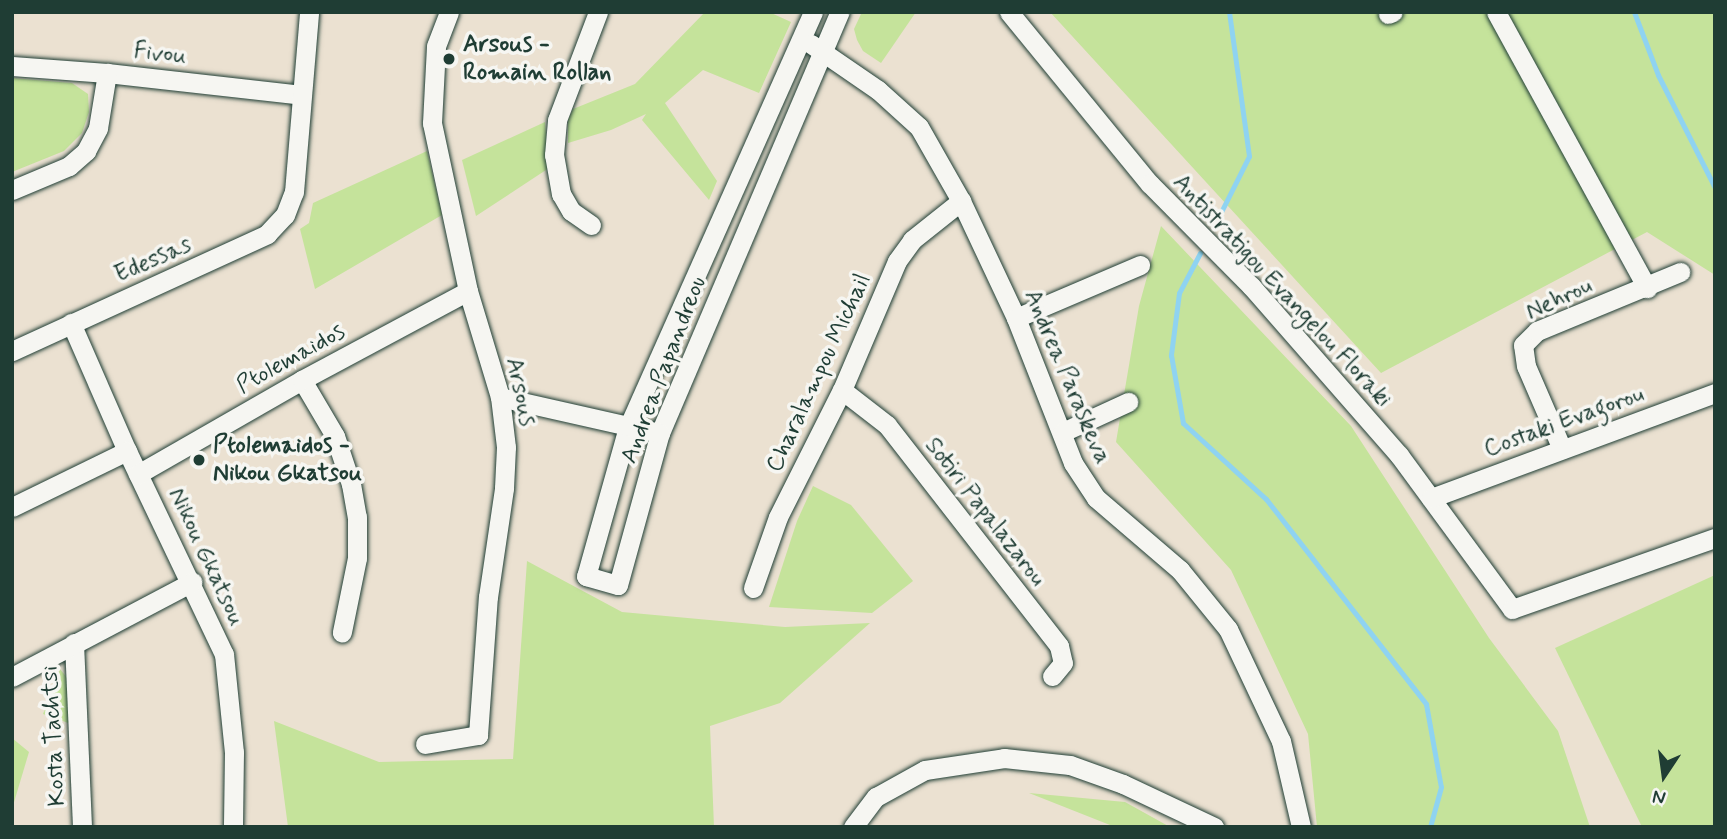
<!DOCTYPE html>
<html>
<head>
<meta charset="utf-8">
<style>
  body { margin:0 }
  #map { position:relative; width:1727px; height:839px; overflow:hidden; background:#ebe1d1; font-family:Mynerve,sans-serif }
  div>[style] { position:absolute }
  .green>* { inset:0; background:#c5e39b }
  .stream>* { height:5px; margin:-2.5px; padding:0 2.5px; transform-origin:2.5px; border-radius:2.5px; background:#8fd3f1 }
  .roads { filter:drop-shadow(0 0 2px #1f3d34) drop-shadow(0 0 2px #1f3d34) }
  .street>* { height:19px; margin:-9.5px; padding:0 9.5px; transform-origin:9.5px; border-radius:9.5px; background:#f6f6f2 }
  .dots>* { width:19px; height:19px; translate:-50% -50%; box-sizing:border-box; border:4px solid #f6f6f2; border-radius:50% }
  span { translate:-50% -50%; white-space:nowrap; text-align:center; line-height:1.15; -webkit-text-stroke:7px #f6f6f2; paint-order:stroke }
  .poi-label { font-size:24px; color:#1f3d34; font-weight:700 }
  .left { translate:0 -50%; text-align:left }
  .street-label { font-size:24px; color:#1f3d34 }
  .frame { position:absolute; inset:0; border:14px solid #1f3d34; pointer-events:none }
  .north { position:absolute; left:1629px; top:741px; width:70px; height:70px; -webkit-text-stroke:5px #f6f6f2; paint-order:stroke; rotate:193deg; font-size:19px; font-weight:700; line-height:28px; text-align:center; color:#1f3d34 }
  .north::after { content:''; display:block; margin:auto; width:24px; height:32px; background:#1f3d34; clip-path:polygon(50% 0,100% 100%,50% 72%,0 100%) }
</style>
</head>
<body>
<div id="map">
  <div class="green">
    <div style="clip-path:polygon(705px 12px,769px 12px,791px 22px,759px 93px,703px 70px,665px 103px,717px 181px,709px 200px,642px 120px,646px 114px,611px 130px,568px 143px,568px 120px,573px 109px,635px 84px)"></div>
    <div style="clip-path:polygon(862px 12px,916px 12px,881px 63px,863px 51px,857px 40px,854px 29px)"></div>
    <div style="clip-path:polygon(1050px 12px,1715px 12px,1715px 275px,1647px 232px,1381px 373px)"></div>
    <div style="clip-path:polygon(12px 78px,72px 83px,88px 94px,89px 112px,82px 133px,64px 151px,12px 172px)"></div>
    <div style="clip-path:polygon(545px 122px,549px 168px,476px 216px,462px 160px)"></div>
    <div style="clip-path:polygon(427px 151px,442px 215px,315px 289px,300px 229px,309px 223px,313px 203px)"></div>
    <div style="clip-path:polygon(1161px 226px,1351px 426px,1489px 638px,1558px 731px,1590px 827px,1317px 827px,1308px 734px,1231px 570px,1116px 442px,1139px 306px)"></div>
    <div style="clip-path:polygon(813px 486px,851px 505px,913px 581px,872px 613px,769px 607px,797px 521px)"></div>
    <div style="clip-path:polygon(527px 561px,622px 612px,785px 627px,870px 623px,780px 703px,710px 726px,714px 827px,288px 827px,274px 721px,379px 762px,513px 759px)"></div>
    <div style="clip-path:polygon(1715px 575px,1715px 827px,1642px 827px,1555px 648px)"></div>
    <div style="clip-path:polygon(60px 669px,68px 679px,71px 724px,43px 714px)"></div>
    <div style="clip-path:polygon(12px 738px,29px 752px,12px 809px)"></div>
    <div style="clip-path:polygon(1029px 793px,1125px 802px,1170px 827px,1115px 827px)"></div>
  </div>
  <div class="stream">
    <div style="left:1634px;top:12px;width:67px;rotate:69.1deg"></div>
    <div style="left:1658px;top:75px;width:127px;rotate:63.2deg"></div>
    <div style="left:1218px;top:218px;width:69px;rotate:-63.4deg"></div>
    <div style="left:1249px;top:156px;width:145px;rotate:-97.9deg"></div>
    <div style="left:1200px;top:253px;width:45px;rotate:117.7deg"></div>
    <div style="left:1179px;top:293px;width:63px;rotate:97.4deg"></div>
    <div style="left:1171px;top:355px;width:69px;rotate:80deg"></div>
    <div style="left:1183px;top:423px;width:113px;rotate:42.5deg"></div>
    <div style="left:1266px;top:499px;width:260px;rotate:52deg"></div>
    <div style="left:1426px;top:704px;width:84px;rotate:79.8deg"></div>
    <div style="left:1441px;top:787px;width:41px;rotate:105.4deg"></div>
  </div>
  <div class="roads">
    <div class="street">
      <div style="left:813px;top:12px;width:454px;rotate:114deg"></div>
      <div style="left:628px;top:427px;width:155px;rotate:105.7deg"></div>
      <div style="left:586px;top:576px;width:33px;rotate:16deg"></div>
      <div style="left:618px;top:585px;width:158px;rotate:-74.6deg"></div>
      <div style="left:660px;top:433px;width:458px;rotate:-66.9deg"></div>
      <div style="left:1009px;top:12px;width:222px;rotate:50.7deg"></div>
      <div style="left:1150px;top:184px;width:144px;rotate:45.3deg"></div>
      <div style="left:1251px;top:286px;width:225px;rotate:48.8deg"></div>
      <div style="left:1399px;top:455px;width:191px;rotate:53.7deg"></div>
      <div style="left:1512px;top:609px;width:215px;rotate:-19.3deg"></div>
      <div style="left:1496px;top:12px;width:315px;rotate:61.3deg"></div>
      <div style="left:1388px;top:14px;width:5px;rotate:-22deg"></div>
      <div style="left:811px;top:44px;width:81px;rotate:34.5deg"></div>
      <div style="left:878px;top:90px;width:55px;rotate:42.1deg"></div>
      <div style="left:919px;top:127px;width:85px;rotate:60.4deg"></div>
      <div style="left:961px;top:201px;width:129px;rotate:64.8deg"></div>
      <div style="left:1016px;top:318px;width:156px;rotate:68.5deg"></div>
      <div style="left:1073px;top:463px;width:42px;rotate:56.7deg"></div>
      <div style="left:1096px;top:498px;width:111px;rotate:40.6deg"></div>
      <div style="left:1180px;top:570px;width:76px;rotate:50.9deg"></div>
      <div style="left:1228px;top:629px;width:124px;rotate:64.7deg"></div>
      <div style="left:1281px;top:741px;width:88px;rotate:76.9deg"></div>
      <div style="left:12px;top:66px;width:95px;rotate:4.2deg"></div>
      <div style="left:107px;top:73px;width:196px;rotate:6.4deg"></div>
      <div style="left:12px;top:190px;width:62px;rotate:-22.8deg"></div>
      <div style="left:69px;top:166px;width:23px;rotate:-41deg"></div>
      <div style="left:86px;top:151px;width:26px;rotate:-62deg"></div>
      <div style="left:98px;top:128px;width:56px;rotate:-80.7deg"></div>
      <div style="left:591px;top:225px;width:24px;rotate:-145deg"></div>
      <div style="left:571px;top:211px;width:20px;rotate:-120deg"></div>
      <div style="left:561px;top:194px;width:40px;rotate:-100deg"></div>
      <div style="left:554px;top:155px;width:35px;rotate:-85deg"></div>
      <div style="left:557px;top:120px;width:116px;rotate:-69.2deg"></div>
      <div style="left:1016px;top:318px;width:135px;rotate:-23.1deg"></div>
      <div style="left:71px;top:323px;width:140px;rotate:66.4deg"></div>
      <div style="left:127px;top:451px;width:225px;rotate:64.5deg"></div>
      <div style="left:224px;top:654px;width:99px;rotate:84.2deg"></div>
      <div style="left:234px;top:752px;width:75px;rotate:90.8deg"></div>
      <div style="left:12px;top:351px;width:281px;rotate:-24.6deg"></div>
      <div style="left:267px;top:234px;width:26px;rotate:-47deg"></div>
      <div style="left:285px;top:215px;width:25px;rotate:-69deg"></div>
      <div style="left:294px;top:192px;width:181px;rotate:-85.2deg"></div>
      <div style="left:302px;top:380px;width:65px;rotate:59.5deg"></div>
      <div style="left:335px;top:436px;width:51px;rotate:71.6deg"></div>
      <div style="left:351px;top:484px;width:34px;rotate:80deg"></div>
      <div style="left:357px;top:517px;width:41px;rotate:90deg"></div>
      <div style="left:357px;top:558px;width:76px;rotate:101.5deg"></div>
      <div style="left:842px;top:390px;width:57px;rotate:37.9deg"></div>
      <div style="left:887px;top:425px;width:280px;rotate:52.1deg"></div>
      <div style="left:1059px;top:646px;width:17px;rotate:77deg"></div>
      <div style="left:1063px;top:663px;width:17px;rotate:130deg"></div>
      <div style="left:500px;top:397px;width:164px;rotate:12.7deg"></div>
      <div style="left:1063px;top:432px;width:72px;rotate:-24.8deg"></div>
      <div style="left:1562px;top:449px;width:90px;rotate:-113.4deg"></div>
      <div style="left:1526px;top:366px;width:21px;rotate:-98deg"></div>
      <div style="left:1523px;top:345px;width:20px;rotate:-45deg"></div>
      <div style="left:1537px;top:331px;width:155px;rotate:-22.4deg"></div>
      <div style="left:138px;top:474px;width:189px;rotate:-29.8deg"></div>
      <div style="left:302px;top:380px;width:188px;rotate:-28.2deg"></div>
      <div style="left:1431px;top:498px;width:303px;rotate:-20.3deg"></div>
      <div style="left:12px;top:507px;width:128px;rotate:-26deg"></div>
      <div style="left:753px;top:588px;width:75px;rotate:-70.6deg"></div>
      <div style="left:778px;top:517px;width:142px;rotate:-63.3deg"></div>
      <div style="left:842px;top:390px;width:140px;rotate:-66.9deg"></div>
      <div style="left:897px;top:261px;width:26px;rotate:-54deg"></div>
      <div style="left:912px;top:240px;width:63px;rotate:-38.5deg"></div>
      <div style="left:74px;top:643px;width:184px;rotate:87.5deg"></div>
      <div style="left:12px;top:677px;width:204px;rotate:-27.8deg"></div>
      <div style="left:425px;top:744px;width:54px;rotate:-9.6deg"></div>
      <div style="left:478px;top:735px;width:138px;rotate:-85.9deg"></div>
      <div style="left:488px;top:597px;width:110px;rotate:-81.6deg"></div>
      <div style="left:504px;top:488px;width:41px;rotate:-87.2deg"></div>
      <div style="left:506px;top:447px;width:50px;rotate:-96.8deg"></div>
      <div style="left:500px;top:397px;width:111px;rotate:-106.8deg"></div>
      <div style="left:468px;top:291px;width:172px;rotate:-102.1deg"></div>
      <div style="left:432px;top:123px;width:77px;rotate:-87deg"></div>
      <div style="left:436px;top:46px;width:36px;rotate:-69deg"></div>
      <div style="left:853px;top:827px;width:38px;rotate:-53deg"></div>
      <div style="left:876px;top:797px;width:56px;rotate:-28.9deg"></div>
      <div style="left:925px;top:770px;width:80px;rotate:-8.6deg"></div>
      <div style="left:1004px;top:758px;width:66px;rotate:6.1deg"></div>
      <div style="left:1070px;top:765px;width:56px;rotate:19.7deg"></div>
      <div style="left:1123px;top:784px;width:101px;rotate:25.3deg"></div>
    </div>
  </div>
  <div class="dots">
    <div style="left:449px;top:59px;background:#1f3d34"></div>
    <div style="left:199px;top:460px;background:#1f3d34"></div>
  </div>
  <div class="poi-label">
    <span class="left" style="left:463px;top:59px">Arsous -<br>Romain Rollan</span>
    <span class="left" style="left:213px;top:460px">Ptolemaidos -<br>Nikou Gkatsou</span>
  </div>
  <div class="street-label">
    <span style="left:160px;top:54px;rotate:6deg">Fivou</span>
    <span style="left:153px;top:260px;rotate:-24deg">Edessas</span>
    <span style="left:1282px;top:291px;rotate:47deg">Antistratigou Evangelou Floraki</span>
    <span style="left:1559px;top:299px;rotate:-25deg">Nehrou</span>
    <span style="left:291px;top:359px;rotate:-29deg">Ptolemaidos</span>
    <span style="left:664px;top:370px;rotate:-69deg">Andrea Papandreou</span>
    <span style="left:819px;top:373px;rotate:-65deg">Charalampou Michail</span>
    <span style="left:1067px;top:377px;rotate:67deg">Andrea Paraskeva</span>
    <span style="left:520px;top:392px;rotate:78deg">Arsous</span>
    <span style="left:1564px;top:422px;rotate:-20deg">Costaki Evagorou</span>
    <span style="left:985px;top:512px;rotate:52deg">Sotiri Papalazarou</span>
    <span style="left:206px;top:557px;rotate:65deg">Nikou Gkatsou</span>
    <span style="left:54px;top:736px;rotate:-93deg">Kosta Tachtsi</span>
  </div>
  <div class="frame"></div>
  <div class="north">N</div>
</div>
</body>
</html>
